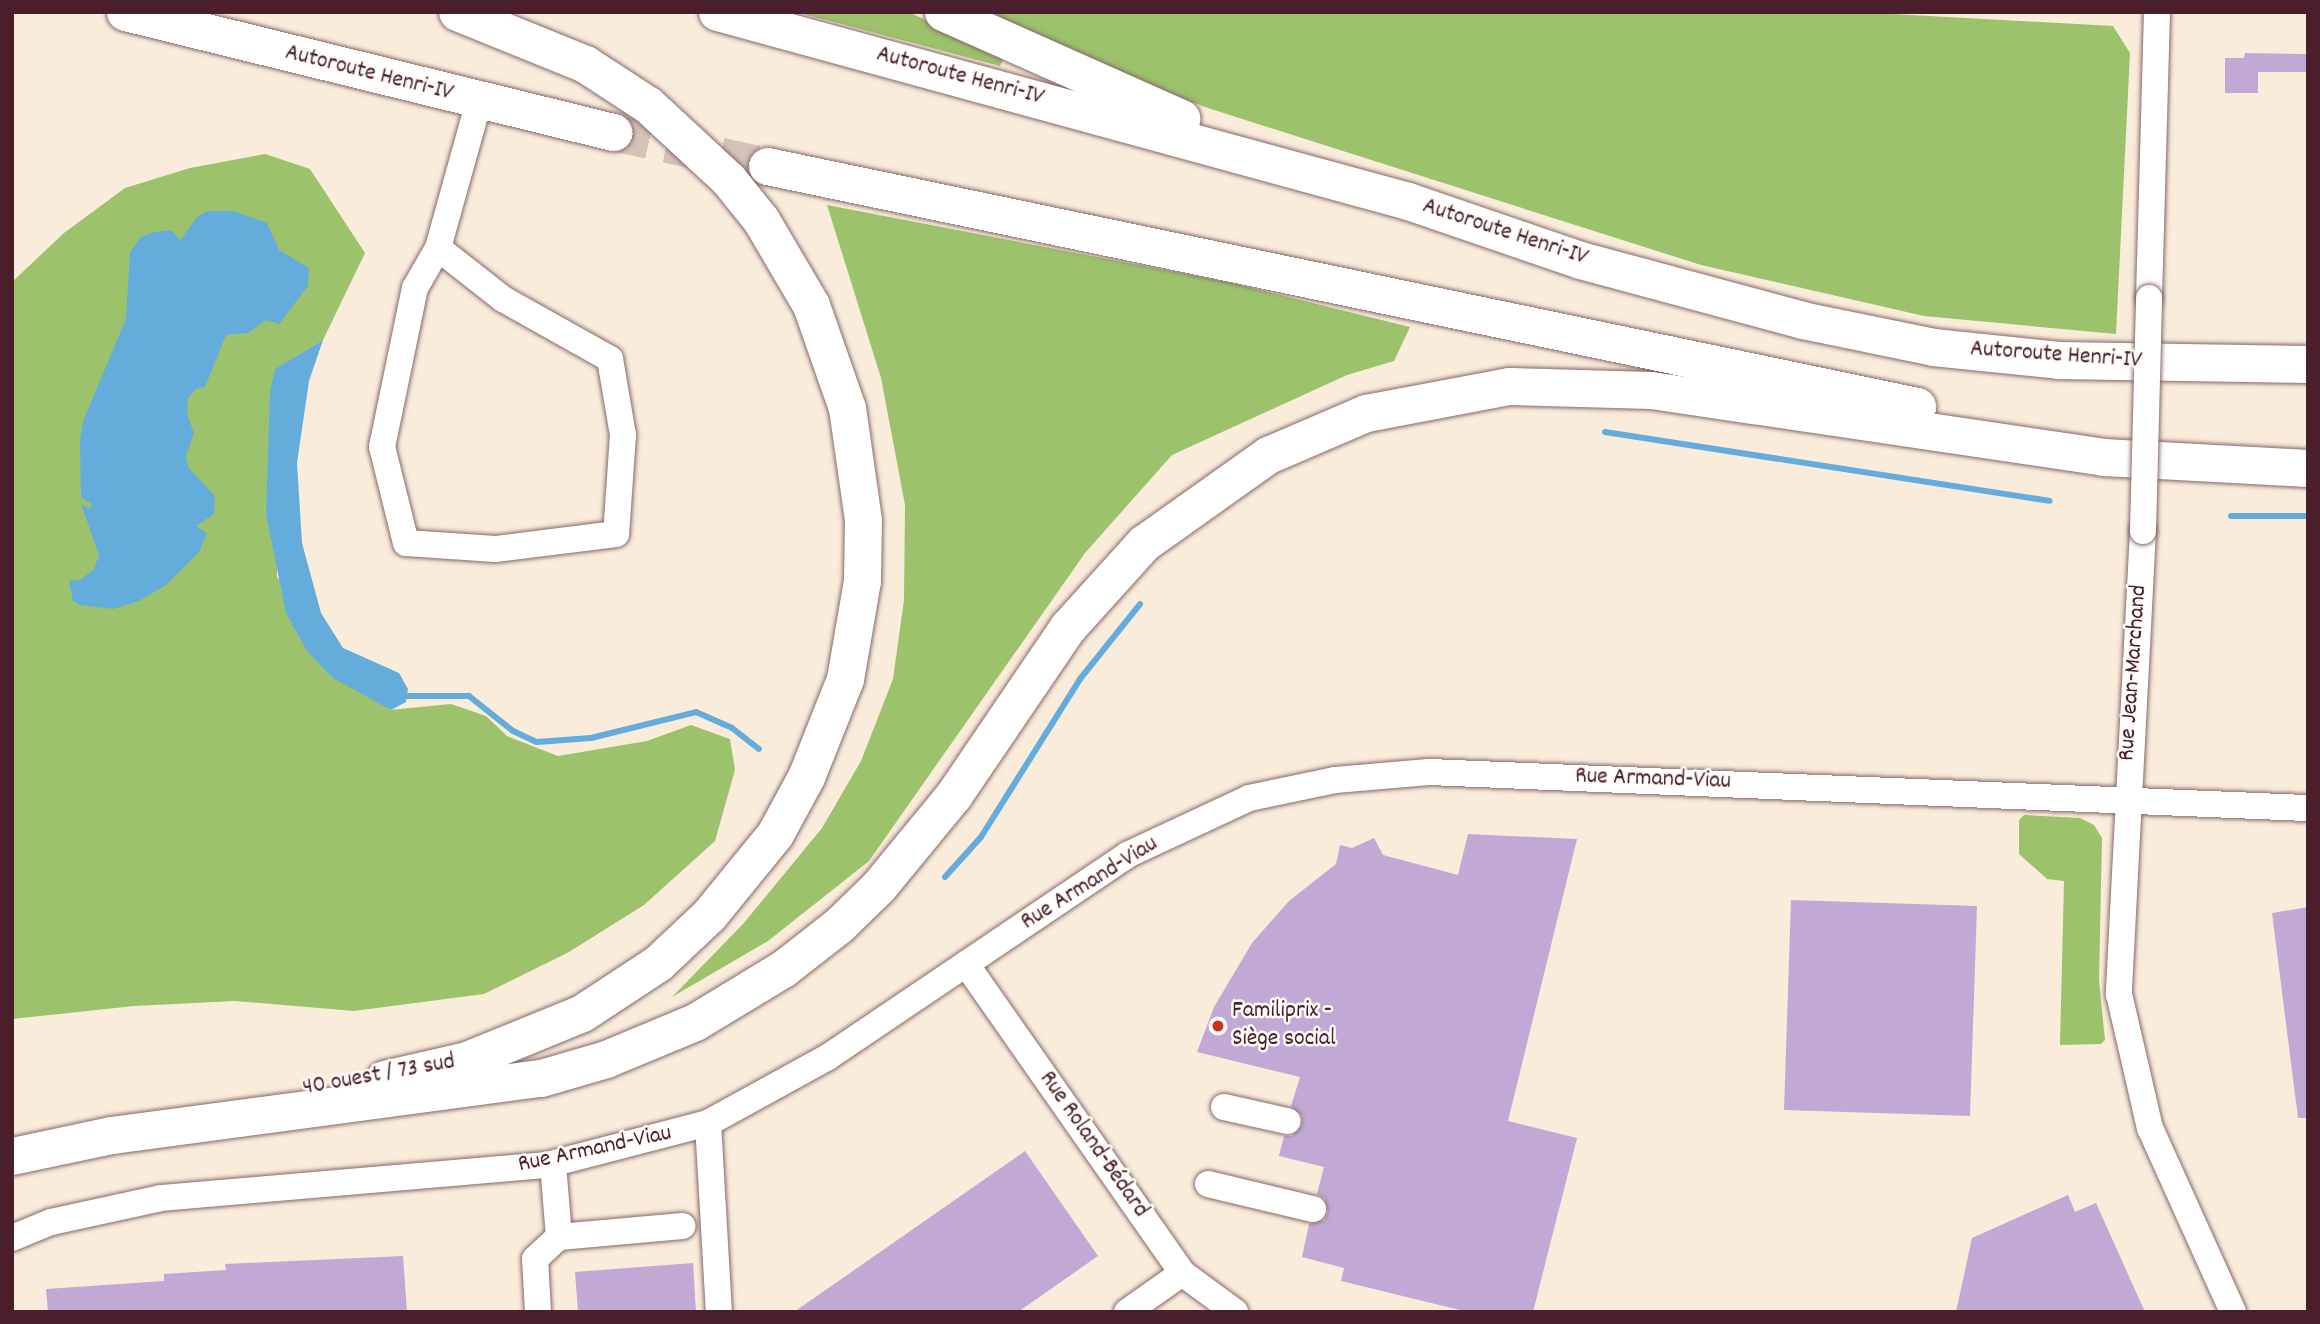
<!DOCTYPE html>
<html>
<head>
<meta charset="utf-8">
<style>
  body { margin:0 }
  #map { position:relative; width:2320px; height:1324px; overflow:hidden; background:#f9ecdb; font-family:Dekko,sans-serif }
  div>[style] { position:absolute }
  .green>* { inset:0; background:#9cc26c }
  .water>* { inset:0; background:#64acdb }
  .stream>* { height:6px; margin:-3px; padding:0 3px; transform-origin:3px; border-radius:3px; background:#64acdb }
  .building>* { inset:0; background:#c2a8d4 }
  .highway-tunnel>* { height:37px; margin-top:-18.5px; transform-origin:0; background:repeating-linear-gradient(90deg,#d6c3b8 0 37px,transparent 0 55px) }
  .roads { filter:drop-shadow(0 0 2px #876769) drop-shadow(0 0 2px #876769) }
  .minor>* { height:26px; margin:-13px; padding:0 13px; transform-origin:13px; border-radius:13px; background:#fff }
  .highway>* { height:37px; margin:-18.5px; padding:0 18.5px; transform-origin:18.5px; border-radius:18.5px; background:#fff }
  .bridges { filter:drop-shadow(0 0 2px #876769) drop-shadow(0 0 2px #876769) }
  .minor-bridge>* { height:26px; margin:-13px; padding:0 13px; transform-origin:13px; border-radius:13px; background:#fff }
  .dots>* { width:19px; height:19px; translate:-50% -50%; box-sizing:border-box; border:4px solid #fdfcf7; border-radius:50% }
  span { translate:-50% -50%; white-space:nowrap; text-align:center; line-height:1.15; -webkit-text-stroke:5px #fdfcf7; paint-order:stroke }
  .street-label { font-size:24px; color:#4a1f2b }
  .poi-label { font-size:24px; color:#4a1f2b }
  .left { translate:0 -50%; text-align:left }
  .frame { position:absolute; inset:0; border:14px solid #4a1f2b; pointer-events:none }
</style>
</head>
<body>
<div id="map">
  <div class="green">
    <div style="clip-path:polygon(796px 12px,909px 12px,1004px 58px,1000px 66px)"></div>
    <div style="clip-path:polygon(972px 12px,1857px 12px,2113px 26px,2130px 53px,2116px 334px,1924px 316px,1701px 265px,1208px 108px,1008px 34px)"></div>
    <div style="clip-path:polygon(265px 154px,310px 169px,365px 253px,323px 340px,276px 369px,277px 577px,390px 710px,451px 704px,486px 716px,507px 736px,558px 756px,647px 741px,691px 725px,730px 739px,735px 770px,715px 841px,644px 905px,569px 952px,484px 994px,354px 1011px,235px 1001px,134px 1006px,12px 1019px,12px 282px,64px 233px,125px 188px,190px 168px)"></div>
    <div style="clip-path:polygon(827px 205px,1227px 282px,1410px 327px,1394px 361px,1347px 375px,1172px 455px,1085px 553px,869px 861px,768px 941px,672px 997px,743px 924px,822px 828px,861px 761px,893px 679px,904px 600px,905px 505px,881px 378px)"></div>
    <div style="clip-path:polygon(2024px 815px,2080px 818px,2094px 825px,2102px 838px,2099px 981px,2105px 1040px,2101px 1044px,2060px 1045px,2064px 881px,2047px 879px,2019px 854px,2019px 820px)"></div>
  </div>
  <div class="water">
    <div style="clip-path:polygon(208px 211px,233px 211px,267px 223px,279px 250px,309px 268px,308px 286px,279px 324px,266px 320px,248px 333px,226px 335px,205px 387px,196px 389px,188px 398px,187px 414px,194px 433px,186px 456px,188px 467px,215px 496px,214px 514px,196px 526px,207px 533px,199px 552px,166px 585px,139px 601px,113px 609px,80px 605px,73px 601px,69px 581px,80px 580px,94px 569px,99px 555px,81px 504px,90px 509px,92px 504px,81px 497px,80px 441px,83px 421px,126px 319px,130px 252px,141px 237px,154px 232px,171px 230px,180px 240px,198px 216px)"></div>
    <div style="clip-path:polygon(323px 340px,309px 381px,297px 463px,302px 543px,321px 613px,343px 648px,399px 673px,408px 689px,406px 702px,391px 710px,333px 678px,307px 651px,286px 613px,266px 514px,270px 393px,275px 369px)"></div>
  </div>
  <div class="stream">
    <div style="left:1605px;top:432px;width:450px;rotate:8.8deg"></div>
    <div style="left:2231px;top:516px;width:77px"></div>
    <div style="left:407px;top:696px;width:62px"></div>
    <div style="left:469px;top:696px;width:56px;rotate:38.5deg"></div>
    <div style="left:513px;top:731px;width:26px;rotate:25deg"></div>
    <div style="left:537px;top:742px;width:54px;rotate:-4.2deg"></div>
    <div style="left:591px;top:738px;width:108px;rotate:-13.9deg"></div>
    <div style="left:696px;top:712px;width:39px;rotate:24deg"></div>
    <div style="left:732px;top:728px;width:34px;rotate:38deg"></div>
    <div style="left:945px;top:877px;width:54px;rotate:-48deg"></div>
    <div style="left:981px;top:837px;width:186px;rotate:-57.9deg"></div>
    <div style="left:1080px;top:679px;width:96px;rotate:-51.3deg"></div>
  </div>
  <div class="building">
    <div style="clip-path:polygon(2245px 53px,2308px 54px,2308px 72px,2258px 72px,2258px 93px,2225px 93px,2225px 58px,2244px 58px)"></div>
    <div style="clip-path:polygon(1468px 834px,1577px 839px,1508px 1121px,1577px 1138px,1533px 1312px,1468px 1312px,1341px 1281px,1344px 1268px,1302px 1257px,1309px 1224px,1324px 1220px,1328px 1212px,1324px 1198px,1317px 1194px,1324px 1167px,1279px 1156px,1284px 1136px,1292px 1136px,1302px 1125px,1302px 1116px,1291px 1106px,1300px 1077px,1197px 1052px,1214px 1007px,1252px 943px,1289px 901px,1336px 864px,1340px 845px,1352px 848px,1374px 838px,1383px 855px,1458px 875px)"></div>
    <div style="clip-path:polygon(1791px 900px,1977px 906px,1970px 1116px,1784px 1110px)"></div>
    <div style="clip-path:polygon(2308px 907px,2308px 1118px,2298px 1118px,2272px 913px)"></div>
    <div style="clip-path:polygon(1025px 1151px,1098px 1256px,1018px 1312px,794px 1312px)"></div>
    <div style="clip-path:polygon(2068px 1195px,2075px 1212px,2096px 1203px,2145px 1312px,1956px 1312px,1972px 1238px)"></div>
    <div style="clip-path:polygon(403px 1256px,407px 1312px,48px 1312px,46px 1289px,164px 1281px,164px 1274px,226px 1270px,225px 1264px)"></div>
    <div style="clip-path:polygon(693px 1263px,696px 1312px,578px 1312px,575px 1272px)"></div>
  </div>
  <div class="highway-tunnel">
    <div style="left:613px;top:132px;width:158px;rotate:12.4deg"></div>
  </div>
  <div class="roads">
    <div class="minor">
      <div style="left:438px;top:248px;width:83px;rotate:38.1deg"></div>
      <div style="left:503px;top:299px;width:123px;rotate:29.3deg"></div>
      <div style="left:610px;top:359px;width:77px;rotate:80.3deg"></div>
      <div style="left:623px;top:435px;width:99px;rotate:94deg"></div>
      <div style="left:616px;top:534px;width:122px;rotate:172.9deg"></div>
      <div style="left:495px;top:549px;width:89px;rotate:-176.1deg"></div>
      <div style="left:406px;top:543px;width:99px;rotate:-104deg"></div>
      <div style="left:382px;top:447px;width:162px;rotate:-78.3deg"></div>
      <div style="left:415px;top:288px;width:46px;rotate:-60.1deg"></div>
      <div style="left:438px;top:248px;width:153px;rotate:-74.4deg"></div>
      <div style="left:2149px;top:298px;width:286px;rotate:-88.4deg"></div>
      <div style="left:2143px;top:531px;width:464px;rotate:93deg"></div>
      <div style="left:2119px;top:994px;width:138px;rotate:77deg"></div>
      <div style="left:2150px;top:1128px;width:202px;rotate:65.7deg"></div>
      <div style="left:966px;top:964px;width:377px;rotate:55deg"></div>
      <div style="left:1182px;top:1273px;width:66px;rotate:36.3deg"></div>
      <div style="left:1224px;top:1107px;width:65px;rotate:12.5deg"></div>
      <div style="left:708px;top:1123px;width:189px;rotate:86.7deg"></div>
      <div style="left:553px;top:1164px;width:73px;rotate:85.3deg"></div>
      <div style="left:559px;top:1237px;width:124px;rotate:-5.1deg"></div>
      <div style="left:1208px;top:1184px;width:108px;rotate:13.4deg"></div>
      <div style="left:12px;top:1238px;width:42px;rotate:-22.3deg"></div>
      <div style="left:51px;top:1222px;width:113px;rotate:-12.3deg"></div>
      <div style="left:161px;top:1198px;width:387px;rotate:-4.9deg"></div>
      <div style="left:547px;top:1165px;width:166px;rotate:-14.6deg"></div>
      <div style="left:708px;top:1123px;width:137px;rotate:-28.8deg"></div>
      <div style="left:828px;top:1057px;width:361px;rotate:-34deg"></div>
      <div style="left:1127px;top:855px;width:135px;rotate:-25deg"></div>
      <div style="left:1249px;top:798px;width:88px;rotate:-11.8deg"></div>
      <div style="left:1335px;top:780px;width:94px;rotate:-4.9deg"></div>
      <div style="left:1429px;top:772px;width:880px;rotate:2.35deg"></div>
      <div style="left:538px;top:1312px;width:53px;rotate:-93.2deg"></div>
      <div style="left:535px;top:1259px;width:33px;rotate:-43deg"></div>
      <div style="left:1127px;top:1312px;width:67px;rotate:-35.3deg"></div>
    </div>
    <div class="highway">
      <div style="left:125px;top:12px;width:503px;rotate:13.82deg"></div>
      <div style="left:717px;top:12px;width:716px;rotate:15.3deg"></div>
      <div style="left:1408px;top:201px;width:182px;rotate:18.9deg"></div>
      <div style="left:1580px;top:260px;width:230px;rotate:15.1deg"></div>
      <div style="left:1802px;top:320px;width:134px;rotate:11.6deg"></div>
      <div style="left:1933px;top:347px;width:126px;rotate:5.9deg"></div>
      <div style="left:2058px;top:360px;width:250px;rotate:0.9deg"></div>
      <div style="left:943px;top:12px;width:261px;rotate:24deg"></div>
      <div style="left:767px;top:166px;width:1175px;rotate:11.79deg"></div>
      <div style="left:384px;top:1079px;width:85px;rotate:-12.9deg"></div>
      <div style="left:467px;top:1060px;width:124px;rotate:-22.2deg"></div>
      <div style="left:582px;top:1013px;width:91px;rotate:-33.3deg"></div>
      <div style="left:658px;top:963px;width:70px;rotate:-43.3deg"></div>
      <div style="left:709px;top:915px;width:104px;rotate:-50.8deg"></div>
      <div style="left:775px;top:834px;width:65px;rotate:-61.5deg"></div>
      <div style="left:806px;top:777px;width:105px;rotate:-68.3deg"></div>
      <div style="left:845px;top:679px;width:99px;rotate:-80.2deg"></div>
      <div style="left:862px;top:581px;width:61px;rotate:-89.1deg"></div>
      <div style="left:863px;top:520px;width:113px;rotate:-98.1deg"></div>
      <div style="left:847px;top:408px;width:109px;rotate:-109.3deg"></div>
      <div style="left:811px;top:305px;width:99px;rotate:-120.5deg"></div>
      <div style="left:761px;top:220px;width:53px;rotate:-128.8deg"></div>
      <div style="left:728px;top:179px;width:109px;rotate:-137.2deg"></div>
      <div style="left:648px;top:105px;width:75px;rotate:-146.9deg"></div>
      <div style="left:585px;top:64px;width:138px;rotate:-157.9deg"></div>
      <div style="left:12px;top:1156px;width:102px;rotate:-11.9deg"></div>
      <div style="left:112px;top:1135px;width:433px;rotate:-7.6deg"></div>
      <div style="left:541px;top:1078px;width:68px;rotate:-16.3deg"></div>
      <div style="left:606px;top:1059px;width:96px;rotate:-22.6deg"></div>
      <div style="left:695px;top:1022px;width:104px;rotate:-31.2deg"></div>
      <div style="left:784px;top:968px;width:70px;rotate:-38deg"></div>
      <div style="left:839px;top:925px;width:56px;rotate:-44.3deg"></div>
      <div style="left:879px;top:886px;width:117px;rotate:-50.6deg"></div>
      <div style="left:953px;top:796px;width:204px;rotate:-55.8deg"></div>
      <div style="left:1068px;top:627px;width:113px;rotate:-47.9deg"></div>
      <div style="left:1144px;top:543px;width:152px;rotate:-35.4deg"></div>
      <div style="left:1268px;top:455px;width:107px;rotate:-23.2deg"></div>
      <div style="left:1366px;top:413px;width:146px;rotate:-10.7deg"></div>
      <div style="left:1509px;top:386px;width:142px;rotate:1.6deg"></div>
      <div style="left:1651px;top:390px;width:457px;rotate:8.4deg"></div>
      <div style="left:2103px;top:457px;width:205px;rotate:3.1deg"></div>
    </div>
  </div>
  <div class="bridges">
    <div class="minor-bridge">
      <div style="left:2143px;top:531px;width:233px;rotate:-88.5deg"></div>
    </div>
  </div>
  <div class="dots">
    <div style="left:1218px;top:1026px;background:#c8321e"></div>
  </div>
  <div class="street-label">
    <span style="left:369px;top:74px;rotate:14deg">Autoroute Henri-IV</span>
    <span style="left:960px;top:77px;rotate:15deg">Autoroute Henri-IV</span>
    <span style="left:1505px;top:233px;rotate:18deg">Autoroute Henri-IV</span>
    <span style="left:2056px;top:356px;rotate:4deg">Autoroute Henri-IV</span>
    <span style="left:2134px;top:673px;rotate:-86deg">Rue Jean-Marchand</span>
    <span style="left:1653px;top:780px;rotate:2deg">Rue Armand-Viau</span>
    <span style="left:1090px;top:884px;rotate:-32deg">Rue Armand-Viau</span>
    <span style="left:379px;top:1076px;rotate:-10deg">40 ouest / 73 sud</span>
    <span style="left:1093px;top:1145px;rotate:55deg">Rue Roland-Bédard</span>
    <span style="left:595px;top:1150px;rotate:-12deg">Rue Armand-Viau</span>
  </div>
  <div class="poi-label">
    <span class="left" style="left:1232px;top:1026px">Familiprix -<br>Siège social</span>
  </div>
  <div class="frame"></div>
</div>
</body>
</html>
